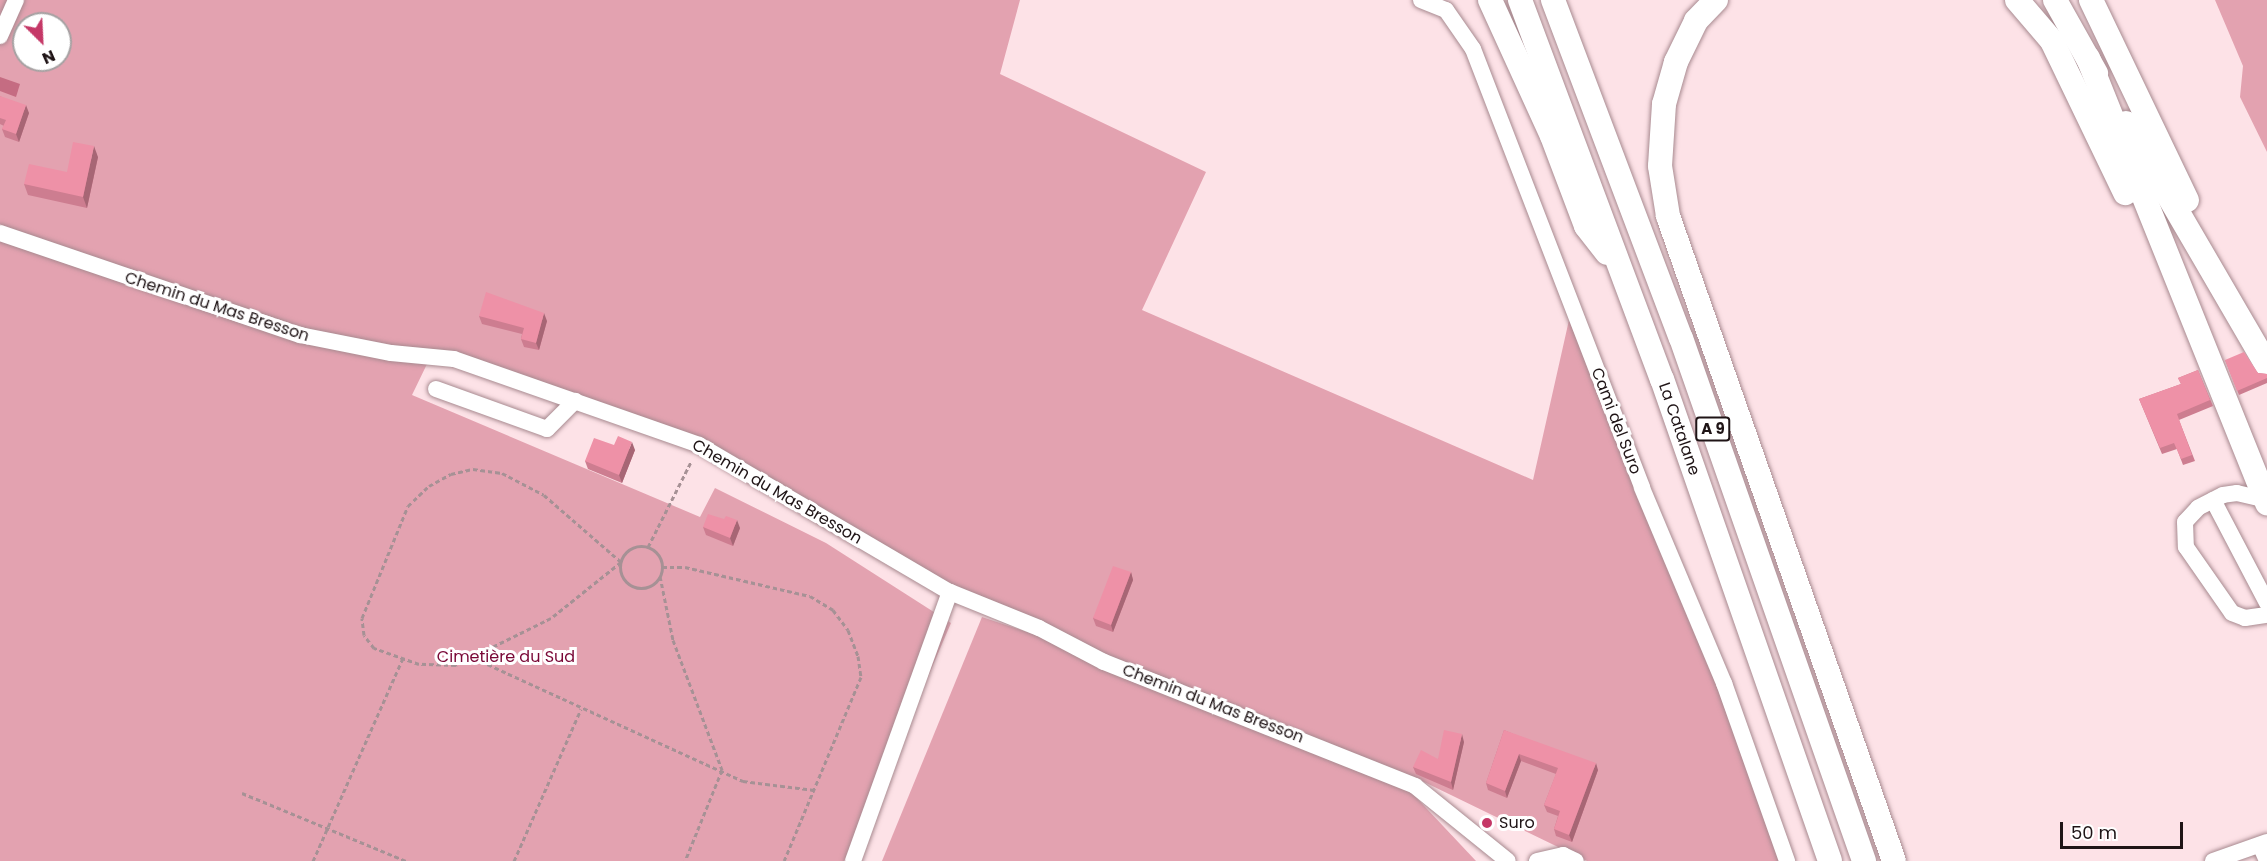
<!DOCTYPE html>
<html>
<head>
<meta charset="utf-8">
<style>
  body { margin:0 }
  #map { position:relative; width:2267px; height:861px; overflow:hidden; background:#fde2e7; font-family:Poppins,sans-serif }
  div>[style] { position:absolute }
  .green>* { inset:0; background:#e3a2b0 }
  .water>* { inset:0; background:#c56c82 }
  .path>* { height:3px; margin-top:-1.5px; transform-origin:0; background:repeating-linear-gradient(90deg,#a69195 0 4.5px,transparent 0 7.5px) }
  .path>.ring { margin:-1.5px; padding:0; box-sizing:content-box; background:none; border:3px solid #a69195; border-radius:50% }
  .roads { filter:drop-shadow(0 0 2px #a88a90) drop-shadow(0 0 2px #a88a90) }
  .minor>* { height:16px; margin:-8px; padding:0 8px; transform-origin:8px; border-radius:8px; background:#fff }
  .highway>* { height:24px; margin:-12px; padding:0 12px; transform-origin:12px; border-radius:12px; background:#fff }
  .wall>* { inset:0; background:#cd7d90 }
  .shaded-wall>* { inset:0; background:#a76675 }
  .building>* { inset:0; background:#ee91a7 }
  .dots>* { width:16px; height:16px; translate:-50% -50%; box-sizing:border-box; border:3px solid #fff; border-radius:50% }
  span { translate:-50% -50%; white-space:nowrap; text-align:center; line-height:1.15; -webkit-text-stroke:6px #fff; paint-order:stroke }
  .shield-label span { padding:2px 4px; background:#fff; border:2px solid; border-radius:4px; -webkit-text-stroke-width:0 }
  .shield-label { font-size:15px; color:#1f1416; font-weight:700 }
  .street-label { font-size:16px; color:#1f1416 }
  .park-label { font-size:16px; color:#790736 }
  .poi-label { font-size:16px; color:#1f1416 }
  .left { translate:0 -50%; text-align:left }
  .north { position:absolute; left:12px; top:12px; width:60px; height:60px; box-sizing:border-box; background:#fff; border:2px solid #a5a1a2; border-radius:50%; rotate:156deg; font-size:16px; font-weight:700; line-height:24px; text-align:center; color:#1f1416 }
  .north::after { content:''; display:block; margin:auto; width:21px; height:27px; background:#c53867; clip-path:polygon(50% 0,100% 100%,50% 72%,0 100%) }
  .scale { position:absolute; left:2060px; top:822px; width:123px; height:27px; box-sizing:border-box; border:3px solid #1f1416; border-top:0; padding-left:8px; font-size:18px; line-height:21px; white-space:nowrap; color:#1f1416; -webkit-text-stroke:4px #fff; paint-order:stroke }
</style>
</head>
<body>
<div id="map">
  <div class="green">
    <div style="clip-path:polygon(evenodd,0 0,1020px 0,1000px 74px,1206px 172px,1142px 310px,1533px 480px,1569px 320px,1717px 686px,1780px 861px,1587px 861px,1418px 779px,1107px 655px,1042px 622px,953px 585px,702px 439px,456px 352px,392px 345px,302px 328px,0 226px,0 0,24px 24px,60px 24px,60px 60px,24px 60px,24px 24px)"></div>
    <div style="clip-path:polygon(2215px 0,2267px 0,2267px 152px,2240px 97px,2243px 66px)"></div>
    <div style="clip-path:polygon(0 241px,299px 342px,427px 364px,412px 395px,700px 517px,715px 488px,826px 543px,951px 623px,849px 861px,0 861px)"></div>
    <div style="clip-path:polygon(982px 617px,1036px 635px,1412px 793px,1476px 861px,882px 861px)"></div>
  </div>
  <div class="water">
    <div style="clip-path:polygon(0 77px,20px 84px,16px 97px,0 91px)"></div>
  </div>
  <div class="path">
    <div style="left:473px;top:469px;width:29px;rotate:8deg"></div>
    <div style="left:502px;top:473px;width:47px;rotate:27.6deg"></div>
    <div style="left:544px;top:495px;width:102px;rotate:41deg"></div>
    <div style="left:621px;top:562px;width:90px;rotate:141.3deg"></div>
    <div style="left:551px;top:618px;width:106px;rotate:153.7deg"></div>
    <div style="left:456px;top:665px;width:37px;rotate:-178deg"></div>
    <div style="left:419px;top:664px;width:48px;rotate:-160.4deg"></div>
    <div style="left:374px;top:648px;width:16px;rotate:-128deg"></div>
    <div style="left:364px;top:635px;width:17px;rotate:-97deg"></div>
    <div style="left:362px;top:618px;width:121px;rotate:-67.7deg"></div>
    <div style="left:408px;top:506px;width:29px;rotate:-44deg"></div>
    <div style="left:429px;top:486px;width:25px;rotate:-29deg"></div>
    <div style="left:451px;top:474px;width:23px;rotate:-13deg"></div>
    <div class="ring" style="left:620px;top:546px;width:39px;height:39px"></div>
    <div style="left:648px;top:547px;width:97px;rotate:-63.2deg"></div>
    <div style="left:662px;top:567px;width:23px"></div>
    <div style="left:685px;top:567px;width:128px;rotate:13.1deg"></div>
    <div style="left:810px;top:596px;width:27px;rotate:31deg"></div>
    <div style="left:833px;top:610px;width:25px;rotate:53deg"></div>
    <div style="left:848px;top:630px;width:28px;rotate:69deg"></div>
    <div style="left:858px;top:656px;width:21px;rotate:82deg"></div>
    <div style="left:861px;top:677px;width:199px;rotate:112.7deg"></div>
    <div style="left:660px;top:576px;width:65px;rotate:78.5deg"></div>
    <div style="left:673px;top:640px;width:139px;rotate:69.3deg"></div>
    <div style="left:722px;top:770px;width:98px;rotate:112.1deg"></div>
    <div style="left:474px;top:658px;width:296px;rotate:24.6deg"></div>
    <div style="left:743px;top:781px;width:72px;rotate:7.2deg"></div>
    <div style="left:242px;top:793px;width:178px;rotate:22.5deg"></div>
    <div style="left:313px;top:861px;width:222px;rotate:-66.1deg"></div>
    <div style="left:514px;top:861px;width:166px;rotate:-66.2deg"></div>
  </div>
  <div class="roads">
    <div class="minor">
      <div style="left:1421px;top:0;width:27px;rotate:22deg"></div>
      <div style="left:1446px;top:10px;width:47px;rotate:55.3deg"></div>
      <div style="left:1473px;top:49px;width:470px;rotate:68.9deg"></div>
      <div style="left:1642px;top:488px;width:212px;rotate:67.2deg"></div>
      <div style="left:1724px;top:683px;width:189px;rotate:70.5deg"></div>
      <div style="left:0;top:36px;width:39px;rotate:-66deg"></div>
      <div style="left:0;top:233px;width:317px;rotate:18.8deg"></div>
      <div style="left:300px;top:335px;width:93px;rotate:11.2deg"></div>
      <div style="left:391px;top:353px;width:63px;rotate:5.4deg"></div>
      <div style="left:454px;top:359px;width:260px;rotate:19.3deg"></div>
      <div style="left:699px;top:445px;width:291px;rotate:30.4deg"></div>
      <div style="left:950px;top:592px;width:96px;rotate:22deg"></div>
      <div style="left:1039px;top:628px;width:73px;rotate:27.6deg"></div>
      <div style="left:1104px;top:662px;width:335px;rotate:21.7deg"></div>
      <div style="left:1415px;top:786px;width:119px;rotate:38.9deg"></div>
      <div style="left:436px;top:389px;width:118px;rotate:19.8deg"></div>
      <div style="left:547px;top:429px;width:40px;rotate:-45deg"></div>
      <div style="left:2213px;top:500px;width:116px;rotate:62.3deg"></div>
      <div style="left:2267px;top:500px;width:31px;rotate:-167deg"></div>
      <div style="left:2237px;top:493px;width:14px;rotate:172deg"></div>
      <div style="left:2223px;top:495px;width:28px;rotate:153deg"></div>
      <div style="left:2198px;top:508px;width:19px;rotate:133deg"></div>
      <div style="left:2185px;top:522px;width:25px;rotate:88deg"></div>
      <div style="left:2186px;top:547px;width:80px;rotate:55.1deg"></div>
      <div style="left:2232px;top:613px;width:14px;rotate:21deg"></div>
      <div style="left:2245px;top:618px;width:22px;rotate:-8deg"></div>
      <div style="left:2260px;top:845px;width:17px;rotate:66deg"></div>
      <div style="left:853px;top:861px;width:286px;rotate:-70.2deg"></div>
      <div style="left:1537px;top:861px;width:27px;rotate:-13deg"></div>
      <div style="left:1563px;top:855px;width:14px;rotate:25deg"></div>
      <div style="left:2213px;top:861px;width:57px;rotate:-19.4deg"></div>
    </div>
    <div class="highway">
      <div style="left:1490px;top:0;width:149px;rotate:65.5deg"></div>
      <div style="left:1552px;top:136px;width:96px;rotate:69.3deg"></div>
      <div style="left:1586px;top:226px;width:34px;rotate:52deg"></div>
      <div style="left:1520px;top:0;width:405px;rotate:69.5deg"></div>
      <div style="left:1662px;top:379px;width:510px;rotate:70.78deg"></div>
      <div style="left:1553px;top:0;width:361px;rotate:69.3deg"></div>
      <div style="left:1681px;top:338px;width:554px;rotate:70.71deg"></div>
      <div style="left:1716px;top:0;width:29px;rotate:134deg"></div>
      <div style="left:1696px;top:21px;width:46px;rotate:116deg"></div>
      <div style="left:1676px;top:62px;width:44px;rotate:105.9deg"></div>
      <div style="left:1664px;top:104px;width:62px;rotate:93.7deg"></div>
      <div style="left:1660px;top:166px;width:51px;rotate:80.9deg"></div>
      <div style="left:1668px;top:216px;width:683px;rotate:70.69deg"></div>
      <div style="left:2017px;top:0;width:54px;rotate:49.5deg"></div>
      <div style="left:2052px;top:41px;width:169px;rotate:64.3deg"></div>
      <div style="left:2055px;top:0;width:84px;rotate:60.7deg"></div>
      <div style="left:2091px;top:0;width:222px;rotate:64.4deg"></div>
      <div style="left:2088px;top:58px;width:480px;rotate:68.1deg"></div>
      <div style="left:2126px;top:123px;width:280px;rotate:59.8deg"></div>
    </div>
  </div>
  <div class="wall">
    <div style="clip-path:polygon(0 96px,29px 113px,19px 142px,5px 137px,2px 129px,4px 126px,0 124px)"></div>
    <div style="clip-path:polygon(98px 157px,87px 208px,28px 195px,24px 184px,67px 172px)"></div>
    <div style="clip-path:polygon(479px 316px,547px 321px,539px 350px,524px 347px,521px 339px,522px 334px,482px 324px)"></div>
    <div style="clip-path:polygon(2225px 360px,2258px 373px,2267px 374px,2267px 383px,2239px 395px)"></div>
    <div style="clip-path:polygon(2198px 370px,2213px 406px,2179px 420px,2195px 461px,2183px 465px,2177px 449px,2162px 454px,2139px 399px,2181px 384px,2178px 378px)"></div>
    <div style="clip-path:polygon(614px 445px,635px 450px,622px 483px,588px 469px,585px 461px)"></div>
    <div style="clip-path:polygon(724px 519px,740px 528px,733px 546px,706px 535px,703px 527px)"></div>
    <div style="clip-path:polygon(1131px 572px,1133px 580px,1113px 632px,1096px 626px,1093px 618px)"></div>
    <div style="clip-path:polygon(1504px 730px,1598px 770px,1572px 842px,1556px 836px,1554px 829px,1558px 816px,1547px 812px,1544px 805px,1556px 774px,1521px 761px,1507px 798px,1488px 790px,1486px 783px)"></div>
    <div style="clip-path:polygon(1464px 742px,1453px 790px,1416px 774px,1413px 767px,1438px 759px)"></div>
  </div>
  <div class="shaded-wall">
    <div style="clip-path:polygon(26px 105px,29px 113px,19px 142px,16px 134px)"></div>
    <div style="clip-path:polygon(94px 146px,98px 157px,87px 208px,83px 197px)"></div>
    <div style="clip-path:polygon(544px 313px,547px 321px,539px 350px,536px 343px)"></div>
    <div style="clip-path:polygon(632px 442px,635px 450px,622px 483px,619px 475px)"></div>
    <div style="clip-path:polygon(737px 520px,740px 528px,733px 546px,730px 538px)"></div>
    <div style="clip-path:polygon(1131px 572px,1133px 580px,1113px 632px,1111px 625px)"></div>
    <div style="clip-path:polygon(1462px 734px,1464px 742px,1453px 790px,1451px 782px)"></div>
    <div style="clip-path:polygon(1519px 754px,1521px 761px,1507px 798px,1505px 791px)"></div>
    <div style="clip-path:polygon(1596px 763px,1598px 770px,1572px 842px,1569px 835px)"></div>
  </div>
  <div class="building">
    <div style="clip-path:polygon(0 96px,26px 105px,16px 134px,2px 129px,6px 120px,0 118px)"></div>
    <div style="clip-path:polygon(73px 142px,94px 146px,83px 197px,24px 184px,29px 164px,67px 172px)"></div>
    <div style="clip-path:polygon(486px 292px,544px 313px,536px 343px,521px 339px,524px 328px,479px 316px)"></div>
    <div style="clip-path:polygon(2244px 352px,2258px 373px,2267px 374px,2267px 378px,2237px 391px,2225px 360px)"></div>
    <div style="clip-path:polygon(2198px 370px,2210px 400px,2177px 414px,2192px 455px,2181px 459px,2174px 443px,2160px 448px,2139px 399px,2181px 384px,2178px 378px)"></div>
    <div style="clip-path:polygon(618px 436px,632px 442px,619px 475px,585px 461px,594px 438px,614px 445px)"></div>
    <div style="clip-path:polygon(708px 514px,724px 519px,726px 516px,737px 520px,730px 538px,703px 527px)"></div>
    <div style="clip-path:polygon(1113px 566px,1131px 572px,1111px 625px,1093px 618px)"></div>
    <div style="clip-path:polygon(1444px 730px,1462px 734px,1451px 782px,1413px 767px,1421px 750px,1438px 759px)"></div>
    <div style="clip-path:polygon(1504px 730px,1596px 763px,1569px 835px,1554px 829px,1560px 811px,1544px 805px,1558px 768px,1519px 754px,1505px 791px,1486px 783px)"></div>
  </div>
  <div class="dots">
    <div style="left:1487px;top:823px;background:#c53867"></div>
  </div>
  <div class="shield-label">
    <span style="left:1713px;top:429px">A 9</span>
  </div>
  <div class="street-label">
    <span style="left:217px;top:307px;rotate:18deg">Chemin du Mas Bresson</span>
    <span style="left:1616px;top:421px;rotate:69deg">Cami del Suro</span>
    <span style="left:1679px;top:429px;rotate:71deg">La Catalane</span>
    <span style="left:777px;top:492px;rotate:30deg">Chemin du Mas Bresson</span>
    <span style="left:1213px;top:704px;rotate:21deg">Chemin du Mas Bresson</span>
  </div>
  <div class="park-label">
    <span style="left:506px;top:657px">Cimetière du Sud</span>
  </div>
  <div class="poi-label">
    <span class="left" style="left:1499px;top:823px">Suro</span>
  </div>
  <div class="north">N</div>
  <div class="scale">50 m</div>
</div>
</body>
</html>
